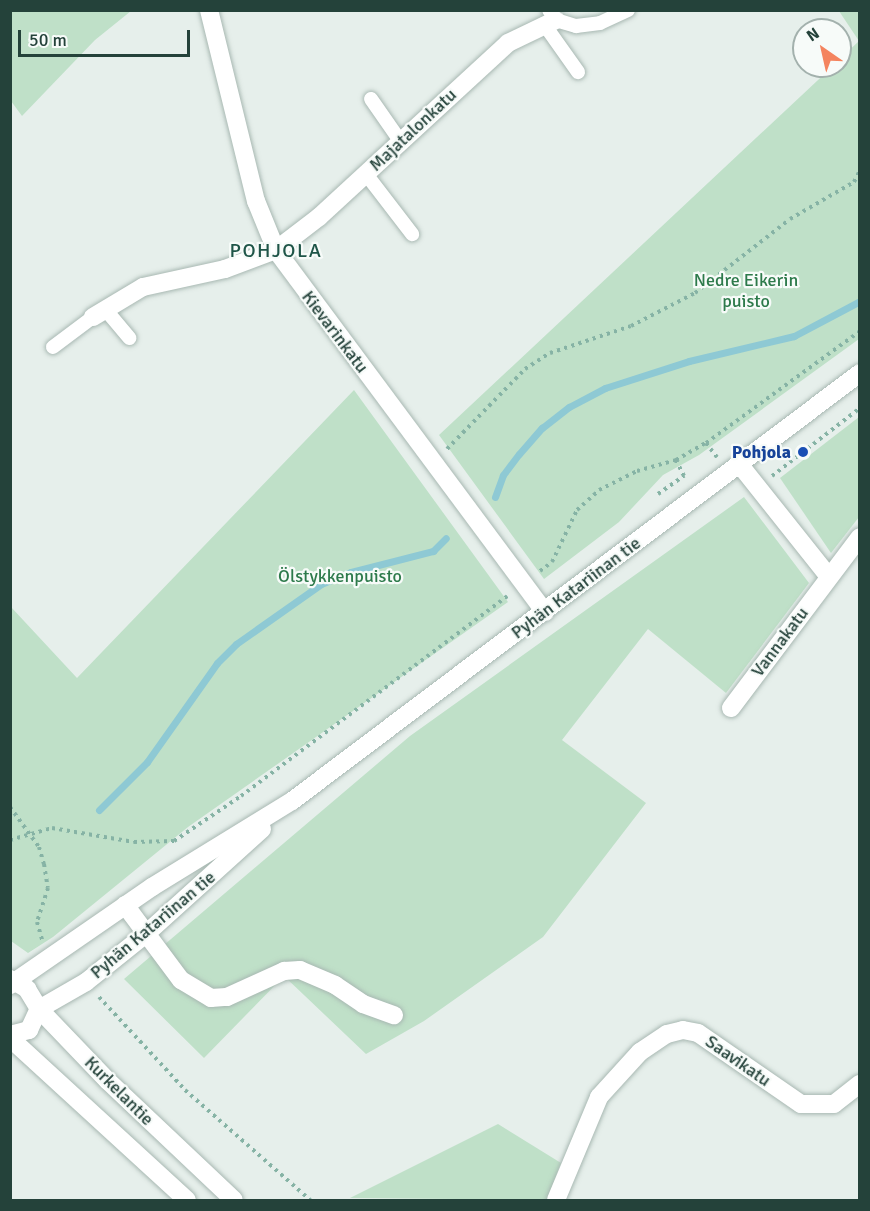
<!DOCTYPE html>
<html>
<head>
<meta charset="utf-8">
<style>
  body { margin:0 }
  #map { position:relative; width:870px; height:1211px; overflow:hidden; background:#e6efeb; font-family:Signika,sans-serif }
  div>[style] { position:absolute }
  .green>* { inset:0; background:#bfe0c8 }
  .stream>* { height:7px; margin:-3.5px; padding:0 3.5px; transform-origin:3.5px; border-radius:3.5px; background:#8ec9d4 }
  .path>* { height:4px; margin-top:-2px; transform-origin:0; background:repeating-linear-gradient(90deg,#86b3a5 0 3px,transparent 0 7.5px) }
  .roads { filter:drop-shadow(0 0 2px #a8b8b2) drop-shadow(0 0 2px #a8b8b2) }
  .service>* { height:14px; margin:-7px; padding:0 7px; transform-origin:7px; border-radius:7px; background:#fff }
  .minor>* { height:18px; margin:-9px; padding:0 9px; transform-origin:9px; border-radius:9px; background:#fff }
  .tertiary>* { height:18px; margin:-9px; padding:0 9px; transform-origin:9px; border-radius:9px; background:#fff }
  .dots>* { width:16px; height:16px; translate:-50% -50%; box-sizing:border-box; border:3px solid #f7fbf9; border-radius:50% }
  span { translate:-50% -50%; white-space:nowrap; text-align:center; line-height:1.15; -webkit-text-stroke:4.5px #f7fbf9; paint-order:stroke }
  .street-label { font-size:18px; color:#24423a }
  .park-label { font-size:18px; color:#2d7a4b }
  .transit-label { font-size:18px; color:#164399; font-weight:700 }
  .right { translate:-100% -50%; text-align:right }
  .neighbourhood-label { font-size:20px; color:#1f5548; letter-spacing:1.5px }
  .frame { position:absolute; inset:0; border:12px solid #24423a; pointer-events:none }
  .north { position:absolute; left:792px; top:18px; width:60px; height:60px; box-sizing:border-box; background:#f7fbf9; border:2px solid #a3b1ad; border-radius:50%; rotate:326deg; font-size:16px; font-weight:700; line-height:24px; text-align:center; color:#24423a }
  .north::after { content:''; display:block; margin:auto; width:21px; height:27px; background:#f4845f; clip-path:polygon(50% 0,100% 100%,50% 72%,0 100%) }
  .scale { position:absolute; left:18px; top:30px; width:172px; height:27px; box-sizing:border-box; border:3px solid #24423a; border-top:0; padding-left:8px; font-size:18px; line-height:21px; white-space:nowrap; color:#24423a; -webkit-text-stroke:4px #f7fbf9; paint-order:stroke }
</style>
</head>
<body>
<div id="map">
  <div class="green">
    <div style="clip-path:polygon(11px 10px,131px 10px,131px 11px,95px 40px,22px 116px,11px 101px)"></div>
    <div style="clip-path:polygon(839px 11px,859px 11px,859px 339px,699px 455px,663px 475px,619px 522px,544px 579px,439px 435px,833px 66px,840px 66px,840px 59px,859px 41px)"></div>
    <div style="clip-path:polygon(354px 390px,508px 602px,188px 827px,53px 937px,28px 953px,11px 941px,11px 607px,77px 678px)"></div>
    <div style="clip-path:polygon(859px 417px,859px 517px,831px 553px,780px 478px)"></div>
    <div style="clip-path:polygon(744px 497px,809px 583px,726px 693px,648px 629px,562px 740px,646px 803px,543px 937px,424px 1021px,366px 1054px,284px 976px,204px 1058px,124px 979px,410px 736px)"></div>
    <div style="clip-path:polygon(498px 1124px,561px 1163px,547px 1200px,350px 1198px)"></div>
  </div>
  <div class="stream">
    <div style="left:495px;top:497px;width:23px;rotate:-70deg"></div>
    <div style="left:503px;top:475px;width:26px;rotate:-53deg"></div>
    <div style="left:519px;top:454px;width:35px;rotate:-49deg"></div>
    <div style="left:542px;top:428px;width:34px;rotate:-38deg"></div>
    <div style="left:569px;top:407px;width:41px;rotate:-27.8deg"></div>
    <div style="left:605px;top:388px;width:88px;rotate:-17.8deg"></div>
    <div style="left:689px;top:361px;width:108px;rotate:-13.4deg"></div>
    <div style="left:794px;top:336px;width:75px;rotate:-27.9deg"></div>
    <div style="left:99px;top:810px;width:68px;rotate:-45deg"></div>
    <div style="left:147px;top:762px;width:121px;rotate:-54.7deg"></div>
    <div style="left:217px;top:663px;width:27px;rotate:-45deg"></div>
    <div style="left:236px;top:644px;width:104px;rotate:-35.2deg"></div>
    <div style="left:321px;top:584px;width:32px;rotate:-22deg"></div>
    <div style="left:351px;top:572px;width:85px;rotate:-14.4deg"></div>
    <div style="left:433px;top:551px;width:18px;rotate:-45deg"></div>
  </div>
  <div class="path">
    <div style="left:706px;top:443px;width:18px;rotate:52deg"></div>
    <div style="left:447px;top:449px;width:112px;rotate:-45.7deg"></div>
    <div style="left:525px;top:369px;width:30px;rotate:-33deg"></div>
    <div style="left:550px;top:353px;width:85px;rotate:-18.4deg"></div>
    <div style="left:631px;top:326px;width:72px;rotate:-27.3deg"></div>
    <div style="left:695px;top:293px;width:120px;rotate:-37.9deg"></div>
    <div style="left:790px;top:219px;width:74px;rotate:-30deg"></div>
    <div style="left:854px;top:182px;width:13px;rotate:-63deg"></div>
    <div style="left:772px;top:476px;width:111px;rotate:-37.7deg"></div>
    <div style="left:658px;top:494px;width:32px;rotate:-35deg"></div>
    <div style="left:684px;top:476px;width:18px;rotate:-117deg"></div>
    <div style="left:540px;top:571px;width:15px;rotate:-37deg"></div>
    <div style="left:552px;top:562px;width:58px;rotate:-64.3deg"></div>
    <div style="left:577px;top:510px;width:30px;rotate:-42deg"></div>
    <div style="left:599px;top:490px;width:42px;rotate:-26.6deg"></div>
    <div style="left:637px;top:471px;width:41px;rotate:-15.8deg"></div>
    <div style="left:676px;top:460px;width:34px;rotate:-30deg"></div>
    <div style="left:706px;top:443px;width:190px;rotate:-36deg"></div>
    <div style="left:10px;top:807px;width:49px;rotate:54.1deg"></div>
    <div style="left:39px;top:847px;width:18px;rotate:74deg"></div>
    <div style="left:44px;top:864px;width:24px;rotate:81deg"></div>
    <div style="left:48px;top:888px;width:36px;rotate:108deg"></div>
    <div style="left:37px;top:922px;width:19px;rotate:74deg"></div>
    <div style="left:10px;top:840px;width:44px;rotate:-15.9deg"></div>
    <div style="left:52px;top:828px;width:83px;rotate:9.7deg"></div>
    <div style="left:134px;top:842px;width:40px;rotate:-1.4deg"></div>
    <div style="left:174px;top:841px;width:81px;rotate:-33.9deg"></div>
    <div style="left:241px;top:796px;width:333px;rotate:-36.9deg"></div>
    <div style="left:99px;top:997px;width:127px;rotate:47.2deg"></div>
    <div style="left:185px;top:1090px;width:167px;rotate:41.3deg"></div>
  </div>
  <div class="roads">
    <div class="service">
      <div style="left:549px;top:10px;width:12px;rotate:55deg"></div>
      <div style="left:556px;top:20px;width:21px;rotate:17deg"></div>
      <div style="left:576px;top:26px;width:24px;rotate:-7deg"></div>
      <div style="left:600px;top:23px;width:31px;rotate:-25deg"></div>
      <div style="left:544px;top:24px;width:59px;rotate:54.7deg"></div>
      <div style="left:371px;top:99px;width:52px;rotate:55.1deg"></div>
      <div style="left:366px;top:174px;width:76px;rotate:52.5deg"></div>
      <div style="left:105px;top:309px;width:38px;rotate:50deg"></div>
      <div style="left:53px;top:347px;width:50px;rotate:-36.9deg"></div>
    </div>
    <div class="minor">
      <div style="left:209px;top:10px;width:197px;rotate:76.2deg"></div>
      <div style="left:256px;top:201px;width:53px;rotate:67.8deg"></div>
      <div style="left:276px;top:250px;width:451px;rotate:53.4deg"></div>
      <div style="left:93px;top:317px;width:58px;rotate:-31deg"></div>
      <div style="left:143px;top:287px;width:84px;rotate:-12.4deg"></div>
      <div style="left:225px;top:269px;width:54px;rotate:-20.4deg"></div>
      <div style="left:276px;top:250px;width:54px;rotate:-37.5deg"></div>
      <div style="left:319px;top:217px;width:257px;rotate:-42.6deg"></div>
      <div style="left:508px;top:43px;width:53px;rotate:-25.6deg"></div>
      <div style="left:740px;top:465px;width:143px;rotate:51.5deg"></div>
      <div style="left:731px;top:708px;width:214px;rotate:-53deg"></div>
      <div style="left:125px;top:905px;width:94px;rotate:53.3deg"></div>
      <div style="left:181px;top:980px;width:35px;rotate:31deg"></div>
      <div style="left:211px;top:998px;width:16px;rotate:-4deg"></div>
      <div style="left:227px;top:997px;width:63px;rotate:-24.5deg"></div>
      <div style="left:284px;top:971px;width:16px;rotate:-4deg"></div>
      <div style="left:300px;top:970px;width:38px;rotate:23deg"></div>
      <div style="left:335px;top:985px;width:34px;rotate:34deg"></div>
      <div style="left:363px;top:1004px;width:33px;rotate:20deg"></div>
      <div style="left:556px;top:1200px;width:112px;rotate:-67.3deg"></div>
      <div style="left:599px;top:1097px;width:61px;rotate:-47.7deg"></div>
      <div style="left:640px;top:1052px;width:32px;rotate:-34deg"></div>
      <div style="left:667px;top:1034px;width:16px;rotate:-14deg"></div>
      <div style="left:683px;top:1030px;width:15px;rotate:11deg"></div>
      <div style="left:698px;top:1033px;width:125px;rotate:34.6deg"></div>
      <div style="left:801px;top:1104px;width:33px"></div>
      <div style="left:834px;top:1104px;width:33px;rotate:-38deg"></div>
    </div>
    <div class="tertiary">
      <div style="left:10px;top:979px;width:20px;rotate:30deg"></div>
      <div style="left:27px;top:989px;width:23px;rotate:59deg"></div>
      <div style="left:39px;top:1009px;width:100px;rotate:46.2deg"></div>
      <div style="left:108px;top:1081px;width:173px;rotate:43.4deg"></div>
      <div style="left:10px;top:985px;width:173px;rotate:-34.6deg"></div>
      <div style="left:152px;top:887px;width:164px;rotate:-31.6deg"></div>
      <div style="left:292px;top:801px;width:711px;rotate:-37deg"></div>
      <div style="left:10px;top:1035px;width:20px;rotate:-15deg"></div>
      <div style="left:29px;top:1030px;width:23px;rotate:-65deg"></div>
      <div style="left:39px;top:1009px;width:54px;rotate:-29.9deg"></div>
      <div style="left:86px;top:982px;width:78px;rotate:-38.8deg"></div>
      <div style="left:147px;top:933px;width:155px;rotate:-42.1deg"></div>
      <div style="left:10px;top:1038px;width:240px;rotate:42.5deg"></div>
    </div>
  </div>
  <div class="dots">
    <div style="left:803px;top:452px;background:#1a4fb4"></div>
  </div>
  <div class="street-label">
    <span style="left:413px;top:130px;rotate:-43deg">Majatalonkatu</span>
    <span style="left:335px;top:332px;rotate:53deg">Kievarinkatu</span>
    <span style="left:576px;top:588px;rotate:-37deg">Pyhän Katariinan tie</span>
    <span style="left:780px;top:642px;rotate:-53deg">Vannakatu</span>
    <span style="left:153px;top:925px;rotate:-40deg">Pyhän Katariinan tie</span>
    <span style="left:738px;top:1061px;rotate:35deg">Saavikatu</span>
    <span style="left:119px;top:1091px;rotate:45deg">Kurkelantie</span>
  </div>
  <div class="park-label">
    <span style="left:746px;top:291px">Nedre Eikerin<br>puisto</span>
    <span style="left:340px;top:576px">Ölstykkenpuisto</span>
  </div>
  <div class="transit-label">
    <span class="right" style="left:791px;top:452px">Pohjola</span>
  </div>
  <div class="neighbourhood-label">
    <span style="left:276px;top:250px">POHJOLA</span>
  </div>
  <div class="frame"></div>
  <div class="north">N</div>
  <div class="scale">50 m</div>
</div>
</body>
</html>
